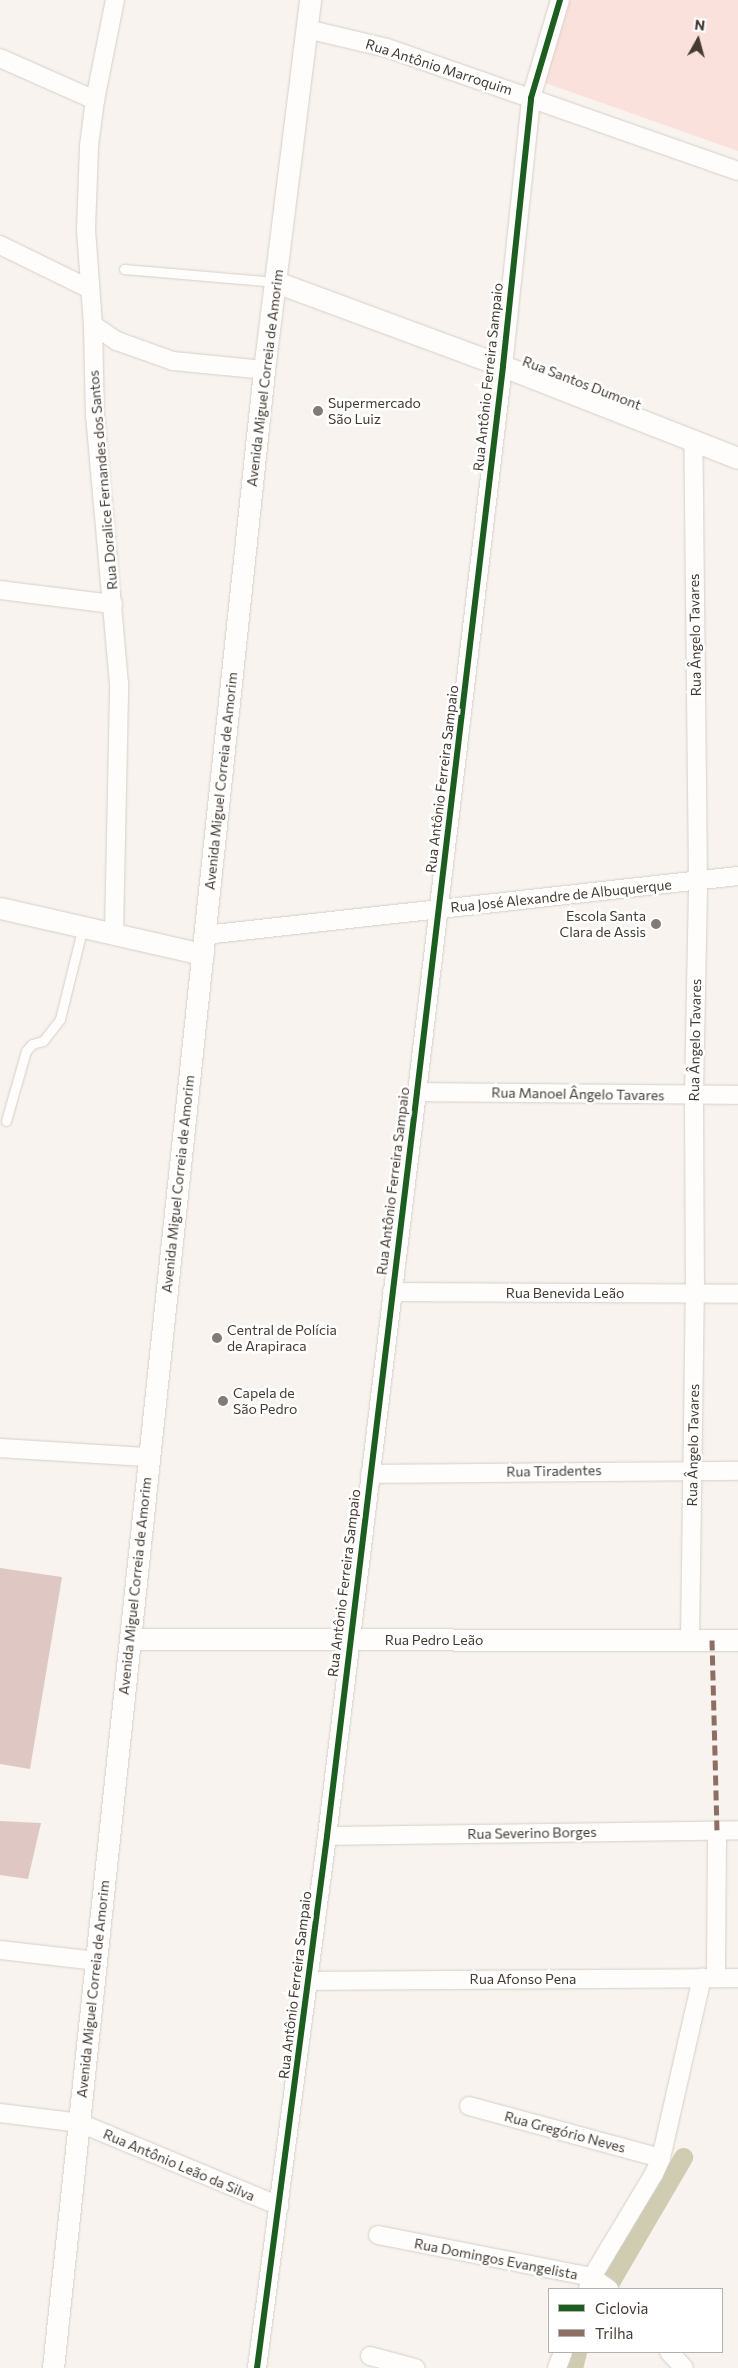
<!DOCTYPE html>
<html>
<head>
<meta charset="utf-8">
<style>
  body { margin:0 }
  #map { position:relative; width:738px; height:2368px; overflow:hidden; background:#f8f3ee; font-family:Commissioner,sans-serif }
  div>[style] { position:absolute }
  .green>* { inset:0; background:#fae1dc }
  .forest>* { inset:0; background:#dfc8c3 }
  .canal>* { height:19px; margin:-9.5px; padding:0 9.5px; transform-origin:9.5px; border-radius:9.5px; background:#cfccb2 }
  .roads { filter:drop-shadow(0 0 1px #d6cfc8) drop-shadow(0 0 1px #d6cfc8) }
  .service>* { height:9px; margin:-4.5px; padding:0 4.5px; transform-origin:4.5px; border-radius:4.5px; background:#fefdfc }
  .minor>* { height:18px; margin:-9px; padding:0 9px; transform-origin:9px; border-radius:9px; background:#fefdfc }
  .tertiary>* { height:21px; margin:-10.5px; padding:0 10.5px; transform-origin:10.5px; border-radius:10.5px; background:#fefdfc }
  .quiet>* { height:5px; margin-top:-2.5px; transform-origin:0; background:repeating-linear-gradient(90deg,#8d6e63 0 10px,transparent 0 15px) }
  .cycleway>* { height:6px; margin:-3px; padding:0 3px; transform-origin:3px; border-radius:3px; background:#1b5e20 }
  .dots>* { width:14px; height:14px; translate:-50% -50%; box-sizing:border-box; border:2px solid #fff; border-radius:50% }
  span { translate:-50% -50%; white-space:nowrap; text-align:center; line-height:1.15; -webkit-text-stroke:5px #fff; paint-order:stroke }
  .street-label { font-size:14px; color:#443a31 }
  .poi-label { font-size:14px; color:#443a31 }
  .left { translate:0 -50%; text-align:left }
  .right { translate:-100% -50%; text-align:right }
  .legend { position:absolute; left:548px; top:2288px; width:175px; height:65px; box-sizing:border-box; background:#fff; border:1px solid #b4b0ad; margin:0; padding:6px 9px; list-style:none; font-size:15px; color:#443a31 }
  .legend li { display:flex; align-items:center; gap:10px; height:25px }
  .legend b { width:25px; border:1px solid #b4b0ad }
  .north { position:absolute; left:673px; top:15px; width:50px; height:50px; -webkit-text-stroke:4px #fff; paint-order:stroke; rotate:7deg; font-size:14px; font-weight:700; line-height:20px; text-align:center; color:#443a31 }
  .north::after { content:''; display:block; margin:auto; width:18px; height:22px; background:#443a31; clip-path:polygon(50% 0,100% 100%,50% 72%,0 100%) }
</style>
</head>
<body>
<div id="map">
  <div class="green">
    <div style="clip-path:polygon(568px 0,738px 0,738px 151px,540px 81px)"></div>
  </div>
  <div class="forest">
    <div style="clip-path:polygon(0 1568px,62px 1577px,30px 1769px,0 1764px)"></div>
    <div style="clip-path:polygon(0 1821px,41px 1823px,28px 1879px,0 1875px)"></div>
  </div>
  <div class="canal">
    <div style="left:606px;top:2289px;width:153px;rotate:-59.7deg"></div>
    <div style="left:573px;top:2368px;width:16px;rotate:-76deg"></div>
  </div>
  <div class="roads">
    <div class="service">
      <div style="left:124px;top:269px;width:153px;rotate:4.9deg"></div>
      <div style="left:6px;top:1121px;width:73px;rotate:-74.1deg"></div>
      <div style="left:26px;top:1051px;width:9px;rotate:-49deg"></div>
      <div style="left:32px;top:1044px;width:11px;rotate:-15deg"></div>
      <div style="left:43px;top:1041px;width:28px;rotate:-52deg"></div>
      <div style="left:60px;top:1019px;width:96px;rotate:-76.1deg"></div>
    </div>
    <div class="minor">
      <div style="left:307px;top:29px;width:82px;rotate:13.4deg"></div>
      <div style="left:387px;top:48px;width:372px;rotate:19.3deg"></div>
      <div style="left:0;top:58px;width:104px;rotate:23.9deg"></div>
      <div style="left:0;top:245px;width:100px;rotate:26.1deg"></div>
      <div style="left:93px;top:325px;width:29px;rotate:34deg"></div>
      <div style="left:117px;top:341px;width:59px;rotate:19.7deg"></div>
      <div style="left:173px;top:361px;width:91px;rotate:5.6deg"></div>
      <div style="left:0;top:590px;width:114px;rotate:7.1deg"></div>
      <div style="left:114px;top:933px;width:249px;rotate:-88.8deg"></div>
      <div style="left:119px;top:684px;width:269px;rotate:-95.1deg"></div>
      <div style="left:95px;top:416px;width:91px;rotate:-91.3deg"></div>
      <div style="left:93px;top:325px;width:96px;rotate:-94.2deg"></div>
      <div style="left:86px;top:229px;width:83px;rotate:-87.9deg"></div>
      <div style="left:89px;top:146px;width:46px;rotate:-82.6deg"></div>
      <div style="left:95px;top:100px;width:102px;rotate:-78.7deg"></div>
      <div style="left:205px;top:935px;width:536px;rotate:-6.32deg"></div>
      <div style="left:417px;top:1092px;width:321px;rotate:0.5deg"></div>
      <div style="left:392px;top:1292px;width:346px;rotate:0.3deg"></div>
      <div style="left:0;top:1448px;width:149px;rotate:3.5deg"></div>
      <div style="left:370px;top:1474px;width:368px;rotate:-0.5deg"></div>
      <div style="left:690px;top:1640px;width:346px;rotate:-89.2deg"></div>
      <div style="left:695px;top:1294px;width:199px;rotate:-90.3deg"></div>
      <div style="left:694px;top:1095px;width:214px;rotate:-88.9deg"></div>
      <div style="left:698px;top:881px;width:441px;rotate:-90.6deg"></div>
      <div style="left:327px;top:1836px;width:411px;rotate:-0.8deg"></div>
      <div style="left:0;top:1950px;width:97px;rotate:6.5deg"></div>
      <div style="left:716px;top:1978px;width:148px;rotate:-89.6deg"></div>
      <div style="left:308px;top:1981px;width:430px;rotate:-0.4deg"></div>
      <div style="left:469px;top:2106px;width:199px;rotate:15.2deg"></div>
      <div style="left:0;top:2113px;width:81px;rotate:7.1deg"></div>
      <div style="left:80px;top:2123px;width:216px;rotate:22.6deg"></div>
      <div style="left:378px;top:2235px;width:218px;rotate:11.1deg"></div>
      <div style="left:592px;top:2277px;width:21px;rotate:35deg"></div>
      <div style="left:588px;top:2289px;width:13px;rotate:-72deg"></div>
      <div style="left:592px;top:2277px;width:120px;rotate:-59deg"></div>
      <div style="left:654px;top:2174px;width:17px;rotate:-66deg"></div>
      <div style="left:661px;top:2158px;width:185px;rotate:-77.2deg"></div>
      <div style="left:669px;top:2352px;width:22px;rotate:47deg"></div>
      <div style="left:370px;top:2356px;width:47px;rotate:14.9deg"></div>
      <div style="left:257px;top:2368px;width:537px;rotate:-82.5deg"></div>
      <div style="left:327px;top:1836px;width:749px;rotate:-83.1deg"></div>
      <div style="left:417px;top:1092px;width:731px;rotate:-83.24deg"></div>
      <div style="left:503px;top:366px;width:269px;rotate:-84deg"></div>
      <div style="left:531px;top:98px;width:102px;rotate:-73.5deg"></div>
      <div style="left:557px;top:2368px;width:17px;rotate:-69deg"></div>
    </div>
    <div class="tertiary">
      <div style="left:276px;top:282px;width:242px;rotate:20.3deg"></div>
      <div style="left:503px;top:366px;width:252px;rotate:21.4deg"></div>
      <div style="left:0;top:908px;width:208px;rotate:12.8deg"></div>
      <div style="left:130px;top:1639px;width:608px;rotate:0.09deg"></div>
      <div style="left:53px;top:2368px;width:2009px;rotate:-83.97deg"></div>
      <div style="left:264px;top:370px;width:373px;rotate:-82.9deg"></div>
    </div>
  </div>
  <div class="quiet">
    <div style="left:712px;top:1640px;width:190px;rotate:88.5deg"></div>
  </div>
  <div class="cycleway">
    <div style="left:257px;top:2368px;width:537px;rotate:-82.5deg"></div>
    <div style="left:327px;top:1836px;width:749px;rotate:-83.1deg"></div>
    <div style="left:417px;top:1092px;width:731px;rotate:-83.24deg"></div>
    <div style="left:503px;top:366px;width:269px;rotate:-84deg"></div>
    <div style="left:531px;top:98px;width:102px;rotate:-73.5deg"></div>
  </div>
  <div class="dots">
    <div style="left:318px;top:411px;background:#837b73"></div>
    <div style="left:656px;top:924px;background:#837b73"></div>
    <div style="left:217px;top:1338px;background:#837b73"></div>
    <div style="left:223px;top:1401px;background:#837b73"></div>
  </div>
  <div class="street-label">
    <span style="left:439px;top:67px;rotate:18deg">Rua Antônio Marroquim</span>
    <span style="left:488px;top:377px;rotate:-84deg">Rua Antônio Ferreira Sampaio</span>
    <span style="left:265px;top:378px;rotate:-83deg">Avenida Miguel Correia de Amorim</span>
    <span style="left:582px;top:383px;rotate:21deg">Rua Santos Dumont</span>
    <span style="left:103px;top:480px;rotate:-95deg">Rua Doralice Fernandes dos Santos</span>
    <span style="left:695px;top:635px;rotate:-91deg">Rua Ângelo Tavares</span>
    <span style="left:442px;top:779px;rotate:-83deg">Rua Antônio Ferreira Sampaio</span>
    <span style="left:221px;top:781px;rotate:-84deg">Avenida Miguel Correia de Amorim</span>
    <span style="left:561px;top:896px;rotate:-6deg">Rua José Alexandre de Albuquerque</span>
    <span style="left:695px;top:1040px;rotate:-89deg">Rua Ângelo Tavares</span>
    <span style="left:578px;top:1094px;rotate:1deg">Rua Manoel Ângelo Tavares</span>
    <span style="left:393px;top:1181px;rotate:-83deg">Rua Antônio Ferreira Sampaio</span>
    <span style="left:178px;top:1184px;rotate:-84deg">Avenida Miguel Correia de Amorim</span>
    <span style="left:565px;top:1293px">Rua Benevida Leão</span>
    <span style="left:693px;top:1445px;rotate:-89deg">Rua Ângelo Tavares</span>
    <span style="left:554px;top:1471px;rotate:-1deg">Rua Tiradentes</span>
    <span style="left:344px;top:1583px;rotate:-83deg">Rua Antônio Ferreira Sampaio</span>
    <span style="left:135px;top:1586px;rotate:-84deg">Avenida Miguel Correia de Amorim</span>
    <span style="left:434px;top:1640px">Rua Pedro Leão</span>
    <span style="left:532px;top:1833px;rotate:-1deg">Rua Severino Borges</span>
    <span style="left:523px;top:1979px">Rua Afonso Pena</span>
    <span style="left:295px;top:1985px;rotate:-83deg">Rua Antônio Ferreira Sampaio</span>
    <span style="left:93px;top:1989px;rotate:-84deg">Avenida Miguel Correia de Amorim</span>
    <span style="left:565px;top:2132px;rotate:15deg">Rua Gregório Neves</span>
    <span style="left:179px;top:2165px;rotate:23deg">Rua Antônio Leão da Silva</span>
    <span style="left:496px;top:2259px;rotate:11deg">Rua Domingos Evangelista</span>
  </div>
  <div class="poi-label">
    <span class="left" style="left:328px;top:411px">Supermercado<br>São Luiz</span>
    <span class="right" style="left:646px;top:924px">Escola Santa<br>Clara de Assis</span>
    <span class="left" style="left:227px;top:1338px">Central de Polícia<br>de Arapiraca</span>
    <span class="left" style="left:233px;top:1401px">Capela de<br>São Pedro</span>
  </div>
  <ul class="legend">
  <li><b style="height:6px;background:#1b5e20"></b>Ciclovia</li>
  <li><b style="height:6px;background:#8d6e63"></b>Trilha</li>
  </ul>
  <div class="north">N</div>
</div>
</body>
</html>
